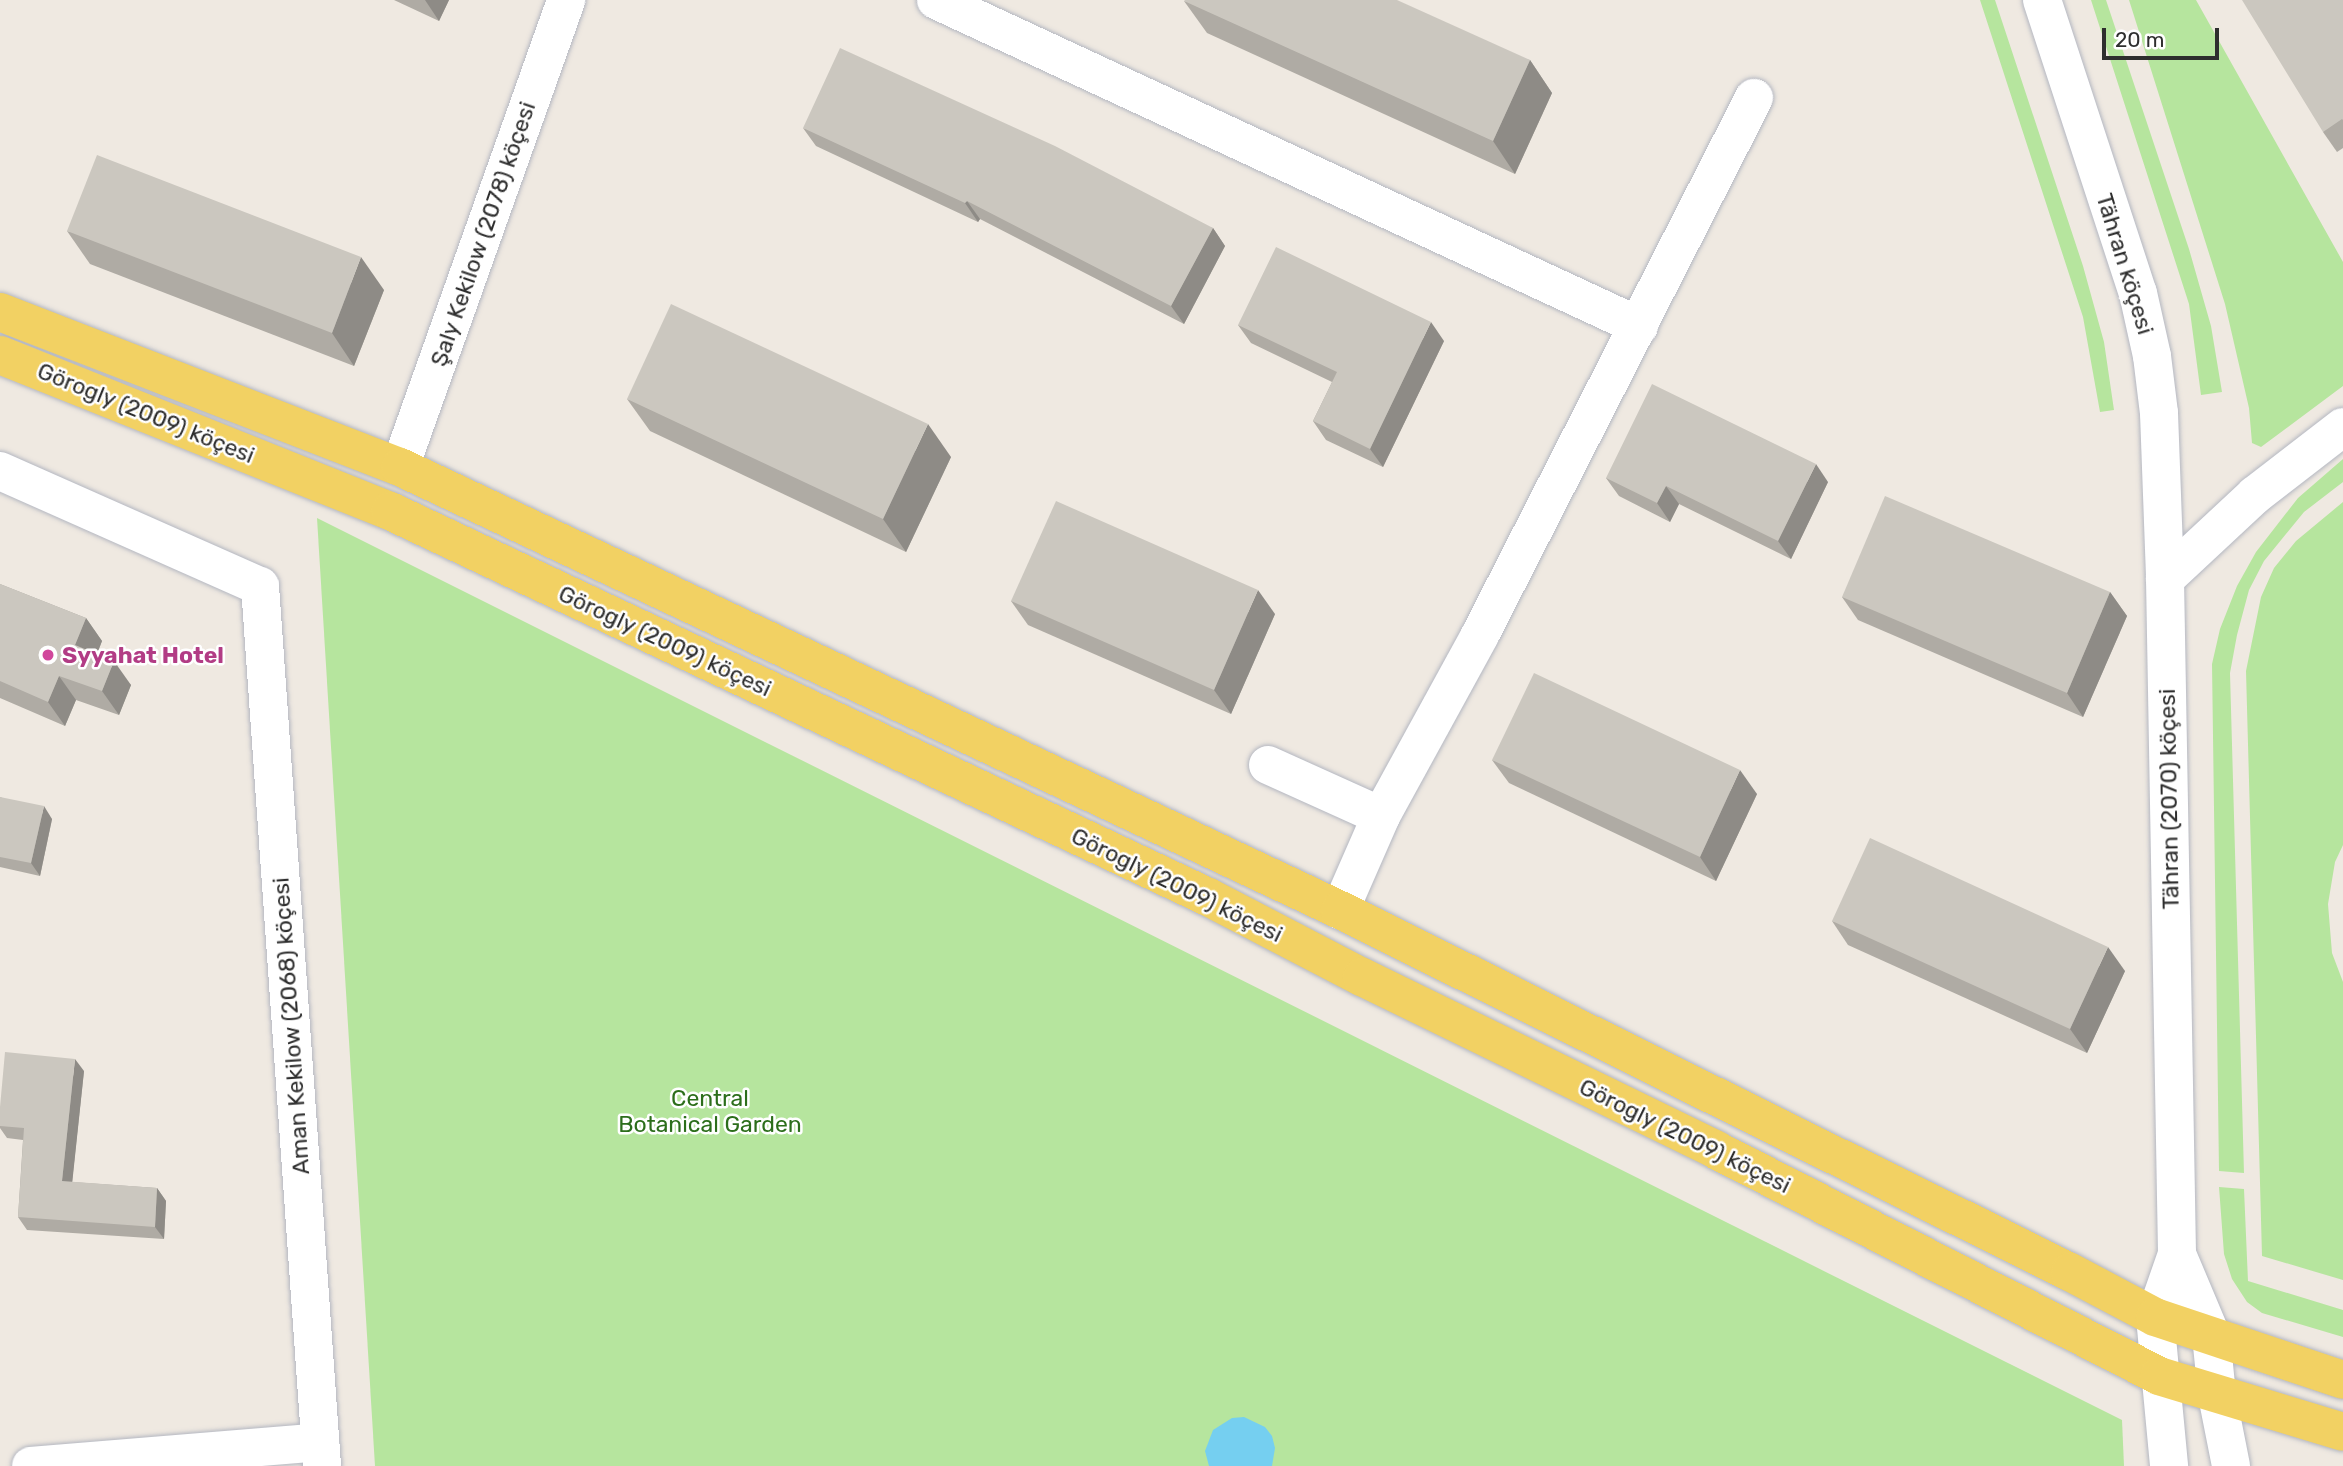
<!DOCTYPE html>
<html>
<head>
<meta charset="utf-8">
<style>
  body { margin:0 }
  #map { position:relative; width:2343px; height:1466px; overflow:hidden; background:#efe9e1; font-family:Rubik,sans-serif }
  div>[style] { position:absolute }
  .green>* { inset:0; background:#b6e59e }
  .water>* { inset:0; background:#75cff0 }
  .roads { filter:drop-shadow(0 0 2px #b4b7c1) drop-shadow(0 0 2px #b4b7c1) }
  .minor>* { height:38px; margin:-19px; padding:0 19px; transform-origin:19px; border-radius:19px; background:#fff }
  .major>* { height:38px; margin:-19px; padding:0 19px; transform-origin:19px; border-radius:19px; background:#f2d163 }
  .wall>* { inset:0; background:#afaba4 }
  .shaded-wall>* { inset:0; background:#8e8b86 }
  .building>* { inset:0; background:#cbc7bf }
  .dots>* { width:19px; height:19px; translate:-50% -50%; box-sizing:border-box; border:4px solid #fff; border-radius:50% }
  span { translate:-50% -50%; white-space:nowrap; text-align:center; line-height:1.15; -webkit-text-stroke:5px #fff; paint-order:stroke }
  .street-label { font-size:23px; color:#2e2e2e }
  .hotel-label { font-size:23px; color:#b23c85; font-weight:700 }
  .left { translate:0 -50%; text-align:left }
  .park-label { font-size:23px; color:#2c6e1b }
  .scale { position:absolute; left:2102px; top:28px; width:117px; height:32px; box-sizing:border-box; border:4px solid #2e2e2e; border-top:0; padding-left:9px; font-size:21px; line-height:24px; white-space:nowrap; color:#2e2e2e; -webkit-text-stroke:5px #fff; paint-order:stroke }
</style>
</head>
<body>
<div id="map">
  <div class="green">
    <div style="clip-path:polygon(1980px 0,1995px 0,2083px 266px,2104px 342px,2114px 410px,2100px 412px,2083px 317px)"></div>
    <div style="clip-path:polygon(2091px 0,2106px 0,2189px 249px,2211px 326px,2222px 392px,2201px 395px,2189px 304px)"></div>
    <div style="clip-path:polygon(2129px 0,2196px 0,2343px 262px,2343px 386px,2261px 447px,2252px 443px,2249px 408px,2225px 304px)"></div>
    <div style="clip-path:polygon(2343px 459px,2343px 482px,2304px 512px,2264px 561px,2249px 590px,2237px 635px,2230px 673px,2244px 1173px,2219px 1171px,2212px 664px,2220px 629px,2237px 586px,2256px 552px,2298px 498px)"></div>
    <div style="clip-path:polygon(2343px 502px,2343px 845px,2335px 862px,2328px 904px,2332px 953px,2343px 982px,2343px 1280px,2262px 1256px,2246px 671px,2261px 597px,2274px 568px,2296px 541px)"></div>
    <div style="clip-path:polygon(317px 518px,2122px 1420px,2124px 1466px,375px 1466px)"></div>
    <div style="clip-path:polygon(2219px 1187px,2244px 1189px,2248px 1281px,2343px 1310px,2343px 1337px,2262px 1313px,2247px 1302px,2232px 1279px,2224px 1254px)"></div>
  </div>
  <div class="water">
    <div style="clip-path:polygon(1244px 1417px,1265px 1427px,1272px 1436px,1275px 1448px,1272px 1466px,1209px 1466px,1205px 1451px,1213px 1430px,1232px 1418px)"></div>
  </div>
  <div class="roads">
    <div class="minor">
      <div style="left:936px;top:0;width:775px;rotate:24.88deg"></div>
      <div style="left:2042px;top:0;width:308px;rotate:71.9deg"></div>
      <div style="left:2138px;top:293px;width:65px;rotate:77.5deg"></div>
      <div style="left:2152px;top:356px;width:57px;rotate:83deg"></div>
      <div style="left:2159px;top:413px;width:166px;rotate:87.9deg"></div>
      <div style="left:2165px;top:579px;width:675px;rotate:88.98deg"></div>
      <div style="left:2177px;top:1254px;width:67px;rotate:109.2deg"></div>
      <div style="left:2155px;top:1317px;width:150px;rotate:84.6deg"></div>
      <div style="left:400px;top:467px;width:496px;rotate:-70.4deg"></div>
      <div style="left:0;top:471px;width:284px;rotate:23.9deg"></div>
      <div style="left:260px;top:586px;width:882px;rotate:85.97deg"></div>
      <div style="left:2165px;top:579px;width:123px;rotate:-43deg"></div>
      <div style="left:2255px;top:495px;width:111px;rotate:-37.7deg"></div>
      <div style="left:1268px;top:765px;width:124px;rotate:24.3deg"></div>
      <div style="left:1340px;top:910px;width:103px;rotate:-66.4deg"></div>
      <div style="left:1381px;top:816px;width:206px;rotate:-61.3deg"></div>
      <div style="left:1480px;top:635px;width:603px;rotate:-62.97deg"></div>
      <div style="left:2177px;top:1254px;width:88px;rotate:67.2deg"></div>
      <div style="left:2211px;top:1335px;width:60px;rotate:84.3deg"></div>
      <div style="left:2217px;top:1395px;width:72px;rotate:78.8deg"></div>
      <div style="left:31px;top:1466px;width:290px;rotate:-4.7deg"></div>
    </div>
    <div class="major">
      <div style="left:0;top:312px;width:429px;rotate:21.2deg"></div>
      <div style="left:400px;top:467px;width:1039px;rotate:25.23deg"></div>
      <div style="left:1340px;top:910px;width:815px;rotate:26.38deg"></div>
      <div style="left:2070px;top:1272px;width:96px;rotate:27.9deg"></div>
      <div style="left:2155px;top:1317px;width:198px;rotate:18.5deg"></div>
      <div style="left:0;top:355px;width:420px;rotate:21.8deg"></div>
      <div style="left:390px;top:511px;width:904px;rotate:25.26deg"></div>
      <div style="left:1208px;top:897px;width:174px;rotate:27.5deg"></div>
      <div style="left:1362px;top:977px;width:394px;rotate:26deg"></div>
      <div style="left:1716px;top:1150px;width:497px;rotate:27deg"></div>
      <div style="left:2159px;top:1376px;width:192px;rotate:16.9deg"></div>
    </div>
  </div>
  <div class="wall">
    <div style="clip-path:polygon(394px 0,449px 0,439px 21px)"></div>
    <div style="clip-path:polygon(2343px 0,2343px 148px,2337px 152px,2323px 132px)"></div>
    <div style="clip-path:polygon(1184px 1px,1530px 60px,1552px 93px,1515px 174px,1207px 33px)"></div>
    <div style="clip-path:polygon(803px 128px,1213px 228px,1225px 246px,1184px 324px,980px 219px,978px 222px,816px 146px)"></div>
    <div style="clip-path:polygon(67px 231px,384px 290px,354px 366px,90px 264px)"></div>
    <div style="clip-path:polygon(1238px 325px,1444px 341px,1383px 467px,1326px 440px,1313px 421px,1332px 382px,1251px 343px)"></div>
    <div style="clip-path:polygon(627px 399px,951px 457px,906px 552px,650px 431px)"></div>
    <div style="clip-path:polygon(1606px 478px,1828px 482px,1791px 559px,1679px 504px,1670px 522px,1619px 496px)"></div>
    <div style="clip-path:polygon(0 584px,86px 618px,102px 641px,97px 654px,131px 685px,119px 715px,76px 700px,65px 726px,0 698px)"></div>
    <div style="clip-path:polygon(2110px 592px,2127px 616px,2083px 717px,1858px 620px,1842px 597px)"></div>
    <div style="clip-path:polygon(1011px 601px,1275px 614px,1231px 714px,1028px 625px)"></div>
    <div style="clip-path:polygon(1492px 760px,1757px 794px,1716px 881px,1509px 783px)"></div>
    <div style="clip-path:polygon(0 797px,52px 819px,40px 876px,0 867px)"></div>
    <div style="clip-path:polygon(1832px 921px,2125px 971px,2087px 1053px,1848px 945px)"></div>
    <div style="clip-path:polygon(84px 1071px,72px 1182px,157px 1188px,166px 1201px,164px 1239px,27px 1230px,18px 1217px,23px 1140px,7px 1138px,0 1128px,0 1107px)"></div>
  </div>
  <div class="shaded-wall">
    <div style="clip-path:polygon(425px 0,449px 0,439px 21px)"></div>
    <div style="clip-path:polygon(1530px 60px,1552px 93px,1515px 174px,1493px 141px)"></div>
    <div style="clip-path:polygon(967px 201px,980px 219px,978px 222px,965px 203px)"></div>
    <div style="clip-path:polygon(1213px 228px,1225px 246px,1184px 324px,1171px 306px)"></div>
    <div style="clip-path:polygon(361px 257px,384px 290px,354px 366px,332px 333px)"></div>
    <div style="clip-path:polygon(1431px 322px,1444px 341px,1383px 467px,1370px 449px)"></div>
    <div style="clip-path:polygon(928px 424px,951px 457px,906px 552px,883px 519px)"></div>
    <div style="clip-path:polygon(1816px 464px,1828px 482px,1791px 559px,1778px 541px)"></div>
    <div style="clip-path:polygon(1666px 486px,1679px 504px,1670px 522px,1657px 503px)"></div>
    <div style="clip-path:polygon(1258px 590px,1275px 614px,1231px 714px,1214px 690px)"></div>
    <div style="clip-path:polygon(2110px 592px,2127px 616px,2083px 717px,2067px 693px)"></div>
    <div style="clip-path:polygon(86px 618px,102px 641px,91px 669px,75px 645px)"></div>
    <div style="clip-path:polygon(114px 661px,131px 685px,119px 715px,102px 691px)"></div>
    <div style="clip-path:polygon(59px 676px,76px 700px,65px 726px,48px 702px)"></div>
    <div style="clip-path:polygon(1740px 770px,1757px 794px,1716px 881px,1700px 857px)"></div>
    <div style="clip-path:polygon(44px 806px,52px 819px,40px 876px,31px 863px)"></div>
    <div style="clip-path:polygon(2108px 947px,2125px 971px,2087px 1053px,2070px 1029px)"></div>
    <div style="clip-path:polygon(75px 1059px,84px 1071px,71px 1194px,62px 1181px)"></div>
    <div style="clip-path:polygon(157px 1188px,166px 1201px,164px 1239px,155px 1227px)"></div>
  </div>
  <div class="building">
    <div style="clip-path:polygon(1185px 0,1397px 0,1530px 60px,1493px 141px,1184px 1px)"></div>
    <div style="clip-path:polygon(2242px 0,2343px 0,2343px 120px,2342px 119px,2323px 132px)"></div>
    <div style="clip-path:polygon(840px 48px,1055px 146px,1213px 228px,1171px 306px,967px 201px,965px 203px,803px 128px)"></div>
    <div style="clip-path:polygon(97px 155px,361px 257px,332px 333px,67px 231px)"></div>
    <div style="clip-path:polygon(1276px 247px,1431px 322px,1370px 449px,1313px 421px,1337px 372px,1238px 325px)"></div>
    <div style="clip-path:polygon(671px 304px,928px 424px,883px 519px,627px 399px)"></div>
    <div style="clip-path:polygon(1652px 384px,1816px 464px,1778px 541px,1666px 486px,1657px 503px,1606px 478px)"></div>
    <div style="clip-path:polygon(1885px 496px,2110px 592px,2067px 693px,1842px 597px)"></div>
    <div style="clip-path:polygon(1056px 501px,1258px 590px,1214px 690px,1011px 601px)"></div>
    <div style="clip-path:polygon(0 584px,86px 618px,75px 645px,114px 661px,102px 691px,59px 676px,48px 702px,0 681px)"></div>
    <div style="clip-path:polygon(1534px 673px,1740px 770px,1700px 857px,1492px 760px)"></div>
    <div style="clip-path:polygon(0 797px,44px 806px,31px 863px,0 857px)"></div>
    <div style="clip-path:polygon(1870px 838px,2108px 947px,2070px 1029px,1832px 921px)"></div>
    <div style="clip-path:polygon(5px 1052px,75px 1059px,62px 1181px,157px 1188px,155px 1227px,18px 1217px,24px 1128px,0 1126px,0 1107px)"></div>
  </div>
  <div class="dots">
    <div style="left:48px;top:655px;background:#d1479c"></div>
  </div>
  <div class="street-label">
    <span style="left:483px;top:234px;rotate:-71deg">Şaly Kekilow (2078) köçesi</span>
    <span style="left:2125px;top:264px;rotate:73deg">Tähran köçesi</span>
    <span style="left:146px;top:413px;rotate:22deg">Görogly (2009) köçesi</span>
    <span style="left:665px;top:641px;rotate:25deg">Görogly (2009) köçesi</span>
    <span style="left:2169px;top:799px;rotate:-91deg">Tähran (2070) köçesi</span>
    <span style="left:1177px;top:885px;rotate:26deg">Görogly (2009) köçesi</span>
    <span style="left:291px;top:1026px;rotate:-94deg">Aman Kekilow (2068) köçesi</span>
    <span style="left:1685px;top:1136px;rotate:26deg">Görogly (2009) köçesi</span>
  </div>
  <div class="hotel-label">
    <span class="left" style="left:62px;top:655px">Syyahat Hotel</span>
  </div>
  <div class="park-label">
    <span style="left:710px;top:1111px">Central<br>Botanical Garden</span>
  </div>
  <div class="scale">20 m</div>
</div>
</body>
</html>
